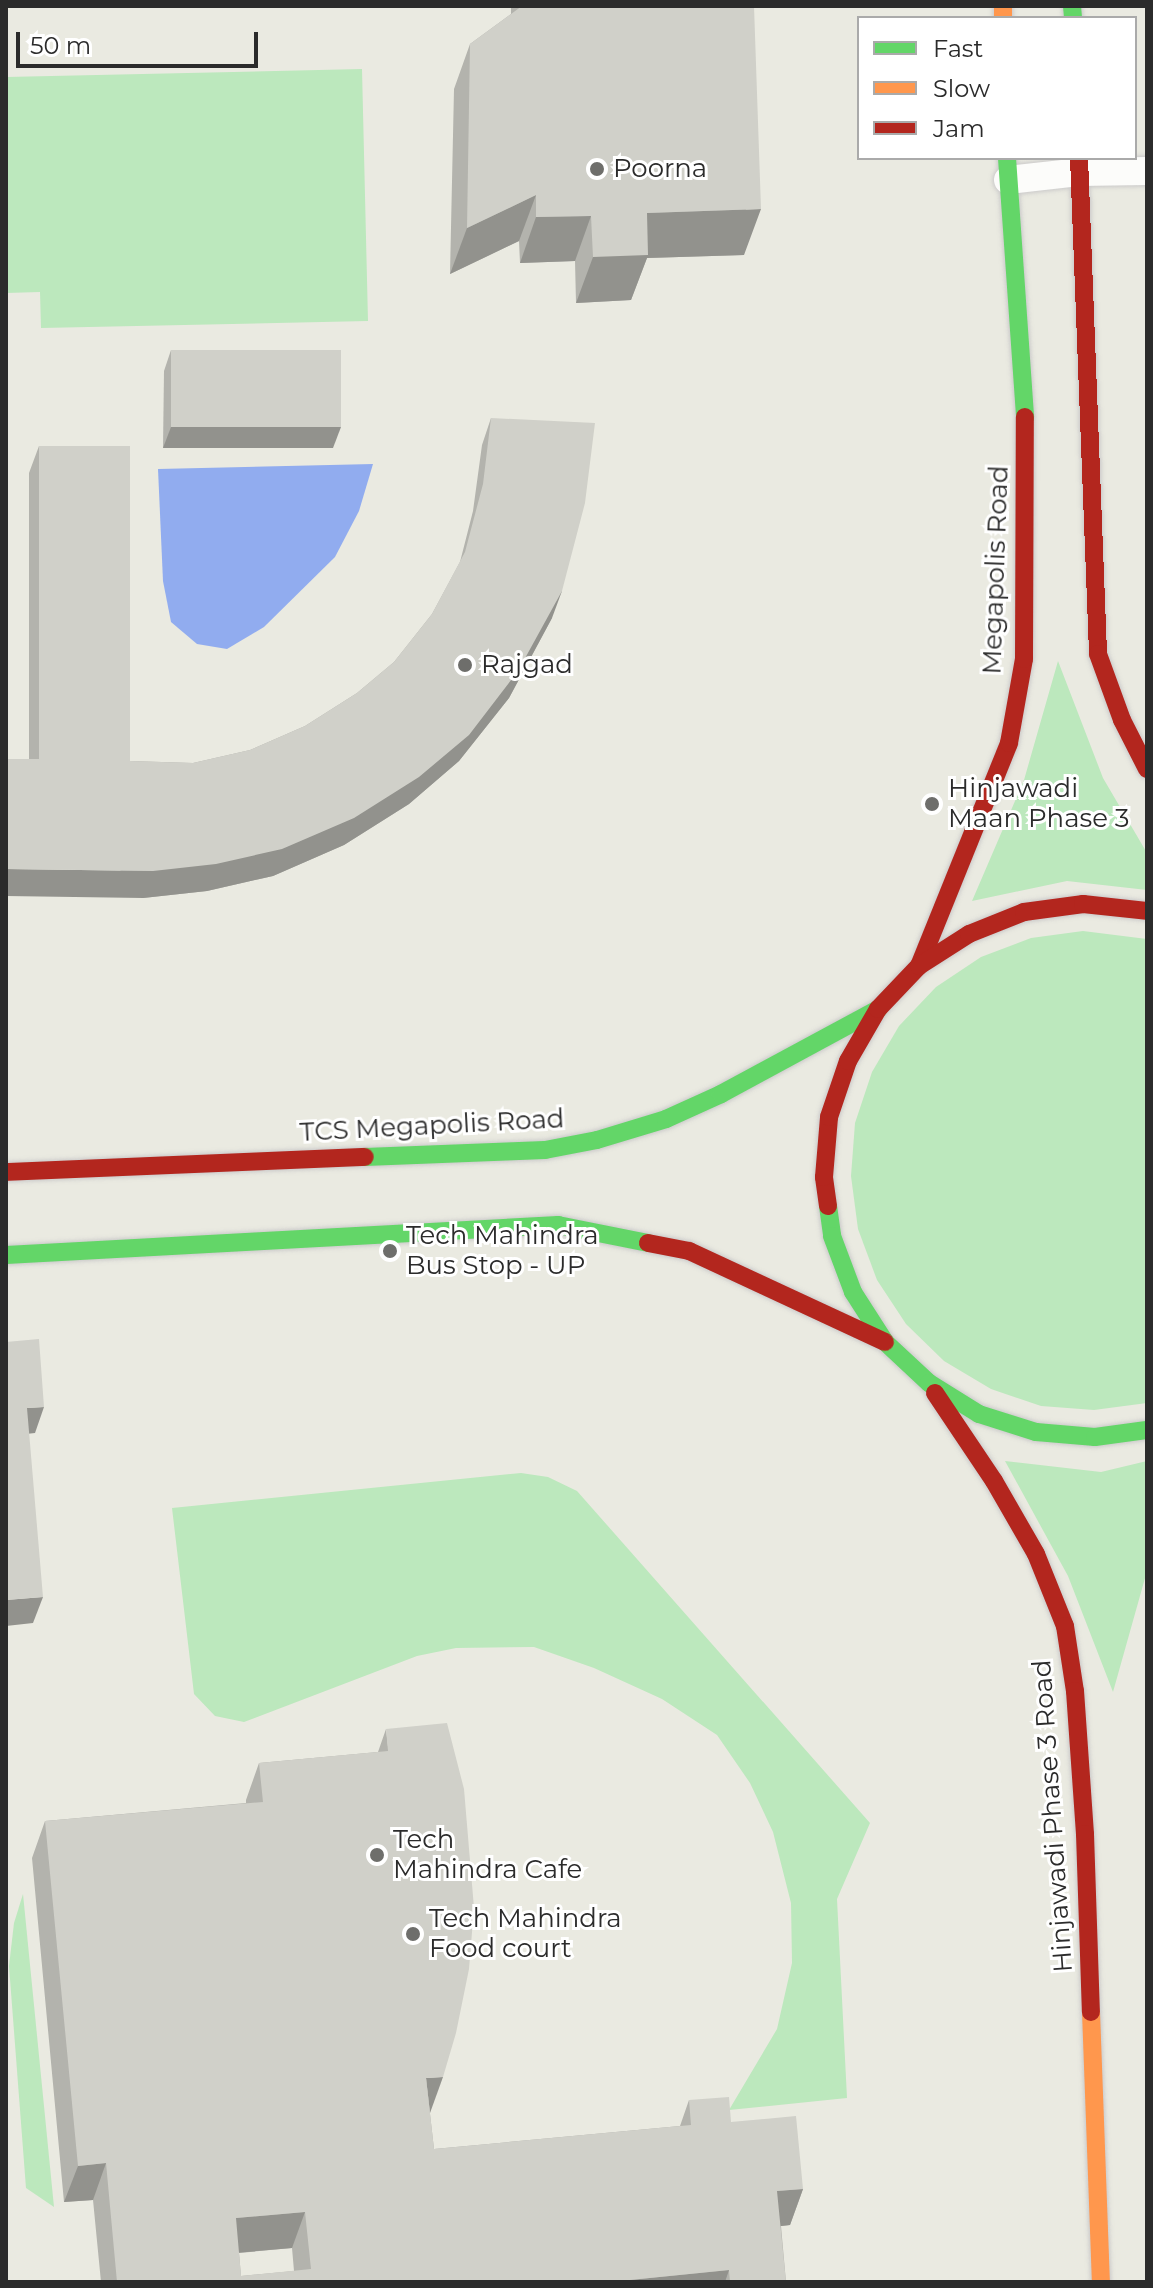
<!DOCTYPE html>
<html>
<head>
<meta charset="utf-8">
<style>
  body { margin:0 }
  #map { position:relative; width:1153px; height:2288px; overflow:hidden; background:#eaeae1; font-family:Montserrat,sans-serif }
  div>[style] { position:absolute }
  .green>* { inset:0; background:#bce8bd }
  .water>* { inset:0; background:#91acef }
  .roads { filter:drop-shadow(0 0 2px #cbcaca) drop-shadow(0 0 2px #cbcaca) }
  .street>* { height:28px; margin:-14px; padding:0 14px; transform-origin:14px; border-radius:14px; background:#fcfcfa }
  .fast>* { height:18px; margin:-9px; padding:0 9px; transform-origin:9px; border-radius:9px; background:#63d668 }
  .slow>* { height:18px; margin:-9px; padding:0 9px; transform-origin:9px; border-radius:9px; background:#ff974d }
  .jam>* { height:18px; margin:-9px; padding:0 9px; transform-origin:9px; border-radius:9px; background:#b3261e }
  .wall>* { inset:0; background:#b3b3ad }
  .shaded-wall>* { inset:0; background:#92928d }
  .building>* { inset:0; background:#d0d0c9 }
  .dots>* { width:22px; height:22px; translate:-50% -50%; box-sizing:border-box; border:4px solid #fff; border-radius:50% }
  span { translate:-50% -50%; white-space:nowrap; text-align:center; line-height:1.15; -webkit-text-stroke:6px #fff; paint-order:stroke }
  .poi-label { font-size:26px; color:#2b2b2b }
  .left { translate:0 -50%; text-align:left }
  .street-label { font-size:26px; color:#2b2b2b }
  .frame { position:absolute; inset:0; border:8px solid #2b2b2b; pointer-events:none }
  .legend { position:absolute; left:857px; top:16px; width:280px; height:144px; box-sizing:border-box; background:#fff; border:2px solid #aaa; margin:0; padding:10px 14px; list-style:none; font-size:24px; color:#2b2b2b }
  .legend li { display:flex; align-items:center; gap:16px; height:40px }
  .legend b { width:40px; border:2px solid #aaa }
  .scale { position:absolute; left:16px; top:32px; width:242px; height:36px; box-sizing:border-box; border:4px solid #2b2b2b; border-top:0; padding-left:10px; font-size:24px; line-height:28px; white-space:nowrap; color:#2b2b2b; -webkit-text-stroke:6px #fff; paint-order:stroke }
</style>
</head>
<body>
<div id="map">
  <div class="green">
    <div style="clip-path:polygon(362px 69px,368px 321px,41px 328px,40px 292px,6px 293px,6px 77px)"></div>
    <div style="clip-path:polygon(1058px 661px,1103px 778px,1147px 853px,1147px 890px,1067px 881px,972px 901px,1024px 780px)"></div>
    <div style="clip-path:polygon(1083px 931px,1147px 939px,1147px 1403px,1094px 1410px,1041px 1406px,991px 1389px,944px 1361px,906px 1324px,877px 1280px,858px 1229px,851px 1176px,855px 1123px,872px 1072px,899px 1026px,936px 987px,981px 957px,1031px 938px)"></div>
    <div style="clip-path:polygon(1005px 1461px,1101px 1472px,1147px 1461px,1147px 1571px,1113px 1692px,1068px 1576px)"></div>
    <div style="clip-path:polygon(521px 1473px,548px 1477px,577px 1491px,870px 1823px,837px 1899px,847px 2098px,729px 2110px,777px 2029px,792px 1963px,791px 1903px,773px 1832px,750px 1783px,717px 1735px,662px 1699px,594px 1668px,534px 1647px,456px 1648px,417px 1656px,244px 1722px,215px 1716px,194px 1694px,172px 1508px)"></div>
    <div style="clip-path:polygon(23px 1894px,54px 2207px,26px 2188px,9px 1966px,14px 1923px)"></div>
  </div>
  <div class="water">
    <div style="clip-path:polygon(373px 464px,359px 511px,335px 557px,264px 627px,227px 649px,197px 644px,171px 622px,163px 581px,158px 469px)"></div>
  </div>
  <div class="roads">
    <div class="street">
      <div style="left:1008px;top:180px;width:71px;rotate:-6.4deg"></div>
      <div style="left:1079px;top:172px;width:68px;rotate:-0.8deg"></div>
    </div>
    <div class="fast">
      <div style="left:1072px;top:6px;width:12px;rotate:85deg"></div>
      <div style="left:1007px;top:158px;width:260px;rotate:86deg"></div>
      <div style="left:365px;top:1157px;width:180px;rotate:-2.2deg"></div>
      <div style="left:545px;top:1150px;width:53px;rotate:-10.9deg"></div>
      <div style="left:597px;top:1140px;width:72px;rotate:-16.9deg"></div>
      <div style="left:666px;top:1119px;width:60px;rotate:-24.4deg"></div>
      <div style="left:721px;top:1094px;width:179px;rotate:-28.4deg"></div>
      <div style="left:828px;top:1206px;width:30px;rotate:82deg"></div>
      <div style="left:832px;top:1236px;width:60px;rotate:69.4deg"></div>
      <div style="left:853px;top:1292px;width:59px;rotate:57.4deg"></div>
      <div style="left:885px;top:1342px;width:60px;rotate:43deg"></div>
      <div style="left:929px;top:1383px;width:59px;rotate:31.8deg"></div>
      <div style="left:979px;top:1414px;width:60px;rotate:17.5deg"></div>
      <div style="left:1036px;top:1432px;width:59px;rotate:4.8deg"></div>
      <div style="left:1095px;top:1437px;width:52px;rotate:-7.7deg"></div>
      <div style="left:6px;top:1255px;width:553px;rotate:-3.11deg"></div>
      <div style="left:558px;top:1225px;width:92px;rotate:11.3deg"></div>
    </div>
    <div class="slow">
      <div style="left:1003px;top:6px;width:12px;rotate:90deg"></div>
      <div style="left:1091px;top:2012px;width:270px;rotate:87.9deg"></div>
    </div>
    <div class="jam">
      <div style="left:1079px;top:158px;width:496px;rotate:87.8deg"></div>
      <div style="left:1098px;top:654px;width:70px;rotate:70deg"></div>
      <div style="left:1122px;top:720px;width:55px;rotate:63deg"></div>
      <div style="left:919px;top:966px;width:240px;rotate:-68deg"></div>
      <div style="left:1009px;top:743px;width:85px;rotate:-79.9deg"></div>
      <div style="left:1024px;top:659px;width:242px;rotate:-89.8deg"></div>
      <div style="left:6px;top:1172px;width:359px;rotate:-2.4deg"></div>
      <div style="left:828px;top:1206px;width:29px;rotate:-98deg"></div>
      <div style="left:824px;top:1177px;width:60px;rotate:-85.2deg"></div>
      <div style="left:829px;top:1117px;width:59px;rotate:-71.3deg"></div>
      <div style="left:848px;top:1061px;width:60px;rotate:-60deg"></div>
      <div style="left:878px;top:1009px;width:59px;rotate:-46.4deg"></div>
      <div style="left:919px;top:966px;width:59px;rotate:-32.6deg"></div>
      <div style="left:969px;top:934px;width:59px;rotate:-21.8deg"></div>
      <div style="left:1024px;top:912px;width:60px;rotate:-7.7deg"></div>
      <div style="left:1083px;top:904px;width:64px;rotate:6.2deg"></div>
      <div style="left:648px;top:1243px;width:42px;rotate:11deg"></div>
      <div style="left:689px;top:1251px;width:216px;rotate:24.9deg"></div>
      <div style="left:935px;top:1393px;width:106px;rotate:56.2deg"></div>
      <div style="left:994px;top:1481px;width:84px;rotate:60.1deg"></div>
      <div style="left:1036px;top:1554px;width:78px;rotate:68.1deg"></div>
      <div style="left:1065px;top:1626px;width:66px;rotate:81.3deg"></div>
      <div style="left:1075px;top:1691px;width:143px;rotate:86deg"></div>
      <div style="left:1085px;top:1834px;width:178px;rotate:88.1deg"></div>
    </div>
  </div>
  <div class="wall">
    <div style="clip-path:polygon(511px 6px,754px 6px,744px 255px,647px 258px,631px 300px,576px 303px,575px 261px,520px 263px,519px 241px,450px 274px,454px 89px,470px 44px,511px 14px)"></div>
    <div style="clip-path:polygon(171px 350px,333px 448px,163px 448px,164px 371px)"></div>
    <div style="clip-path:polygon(491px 418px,552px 618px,509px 698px,459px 761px,409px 804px,344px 845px,273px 876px,207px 891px,143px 898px,29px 759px,29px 473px,39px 446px,130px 761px,193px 763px,250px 750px,305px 726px,357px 693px,394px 662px,432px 614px,460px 562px,473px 511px,482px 445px)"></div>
    <div style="clip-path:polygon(evenodd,386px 1729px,434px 2149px,680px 2126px,689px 2100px,731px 2122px,803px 2189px,790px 2225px,781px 2226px,786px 2282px,101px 2282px,93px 2200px,64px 2202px,32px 1858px,45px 1821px,246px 1803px,246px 1800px,259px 1763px,378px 1752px,386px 1729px,292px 2248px,294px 2271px,241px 2276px,239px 2253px,292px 2248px)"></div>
  </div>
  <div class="shaded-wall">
    <div style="clip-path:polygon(536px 195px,519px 241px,450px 274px,467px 228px)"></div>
    <div style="clip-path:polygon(761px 209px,744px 255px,647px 258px,631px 300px,576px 303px,593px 257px,647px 213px)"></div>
    <div style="clip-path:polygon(591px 216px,575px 261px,520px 263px,536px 217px)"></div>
    <div style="clip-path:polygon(171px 427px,341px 427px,333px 448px,163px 448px)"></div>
    <div style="clip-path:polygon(562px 591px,552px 618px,509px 698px,459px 761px,409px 804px,344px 845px,273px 876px,207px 891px,143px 898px,6px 896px,6px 869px,153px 871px)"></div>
    <div style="clip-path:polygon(44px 1407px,35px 1433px,17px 1435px,27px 1408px)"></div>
    <div style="clip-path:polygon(43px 1597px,33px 1623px,6px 1626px,6px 1600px)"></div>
    <div style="clip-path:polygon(443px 2077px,430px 2113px,426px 2078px)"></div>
    <div style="clip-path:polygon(106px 2163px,93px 2200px,64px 2202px,78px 2166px)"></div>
    <div style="clip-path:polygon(803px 2189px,790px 2225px,764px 2228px,777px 2191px)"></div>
    <div style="clip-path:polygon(305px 2212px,292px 2248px,223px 2254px,236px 2218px)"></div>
    <div style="clip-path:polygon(729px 2270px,725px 2282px,610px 2282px)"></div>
  </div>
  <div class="building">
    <div style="clip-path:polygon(522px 6px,754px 6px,761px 209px,647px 213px,648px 255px,593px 257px,591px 216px,536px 217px,536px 195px,467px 228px,470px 44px)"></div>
    <div style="clip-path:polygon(171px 350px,341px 350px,341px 427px,171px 427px)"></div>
    <div style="clip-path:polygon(491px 418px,595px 423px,585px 503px,562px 591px,518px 671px,469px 735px,419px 777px,354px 818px,282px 849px,216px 864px,153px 871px,6px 869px,6px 759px,39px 759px,39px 446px,130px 446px,130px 761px,193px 763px,250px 750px,305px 726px,357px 693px,394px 662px,432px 614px,465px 552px,483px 484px)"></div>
    <div style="clip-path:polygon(39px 1339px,44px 1407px,27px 1408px,43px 1597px,6px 1600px,6px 1342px)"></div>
    <div style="clip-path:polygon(evenodd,447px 1723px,464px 1789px,474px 1908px,469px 1969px,456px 2033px,443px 2077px,426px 2078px,434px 2149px,691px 2125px,689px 2100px,729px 2097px,731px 2122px,796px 2116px,803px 2189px,777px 2191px,786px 2282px,730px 2282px,729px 2270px,610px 2282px,117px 2282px,106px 2163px,78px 2166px,45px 1821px,263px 1802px,259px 1763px,388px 1751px,386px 1729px,447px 1723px,305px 2212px,311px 2269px,241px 2276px,236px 2218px,305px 2212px)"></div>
  </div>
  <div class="dots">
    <div style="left:597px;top:169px;background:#6e6e6b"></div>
    <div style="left:465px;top:665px;background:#6e6e6b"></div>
    <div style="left:932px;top:804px;background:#6e6e6b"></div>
    <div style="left:390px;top:1251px;background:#6e6e6b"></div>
    <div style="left:377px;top:1855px;background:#6e6e6b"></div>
    <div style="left:413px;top:1934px;background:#6e6e6b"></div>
  </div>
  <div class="poi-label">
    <span class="left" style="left:613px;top:169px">Poorna</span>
    <span class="left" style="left:481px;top:665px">Rajgad</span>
    <span class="left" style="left:948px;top:804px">Hinjawadi<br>Maan Phase 3</span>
    <span class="left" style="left:406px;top:1251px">Tech Mahindra<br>Bus Stop - UP</span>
    <span class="left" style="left:393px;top:1855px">Tech<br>Mahindra Cafe</span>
    <span class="left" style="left:429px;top:1934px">Tech Mahindra<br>Food court</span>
  </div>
  <div class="street-label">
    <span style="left:996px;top:570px;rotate:-88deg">Megapolis Road</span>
    <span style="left:432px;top:1126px;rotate:-3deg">TCS Megapolis Road</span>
    <span style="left:1053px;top:1816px;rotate:-94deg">Hinjawadi Phase 3 Road</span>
  </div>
  <div class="frame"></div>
  <ul class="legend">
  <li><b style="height:10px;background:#63d668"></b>Fast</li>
  <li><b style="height:10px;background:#ff974d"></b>Slow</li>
  <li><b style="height:10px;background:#b3261e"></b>Jam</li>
  </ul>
  <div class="scale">50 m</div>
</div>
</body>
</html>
